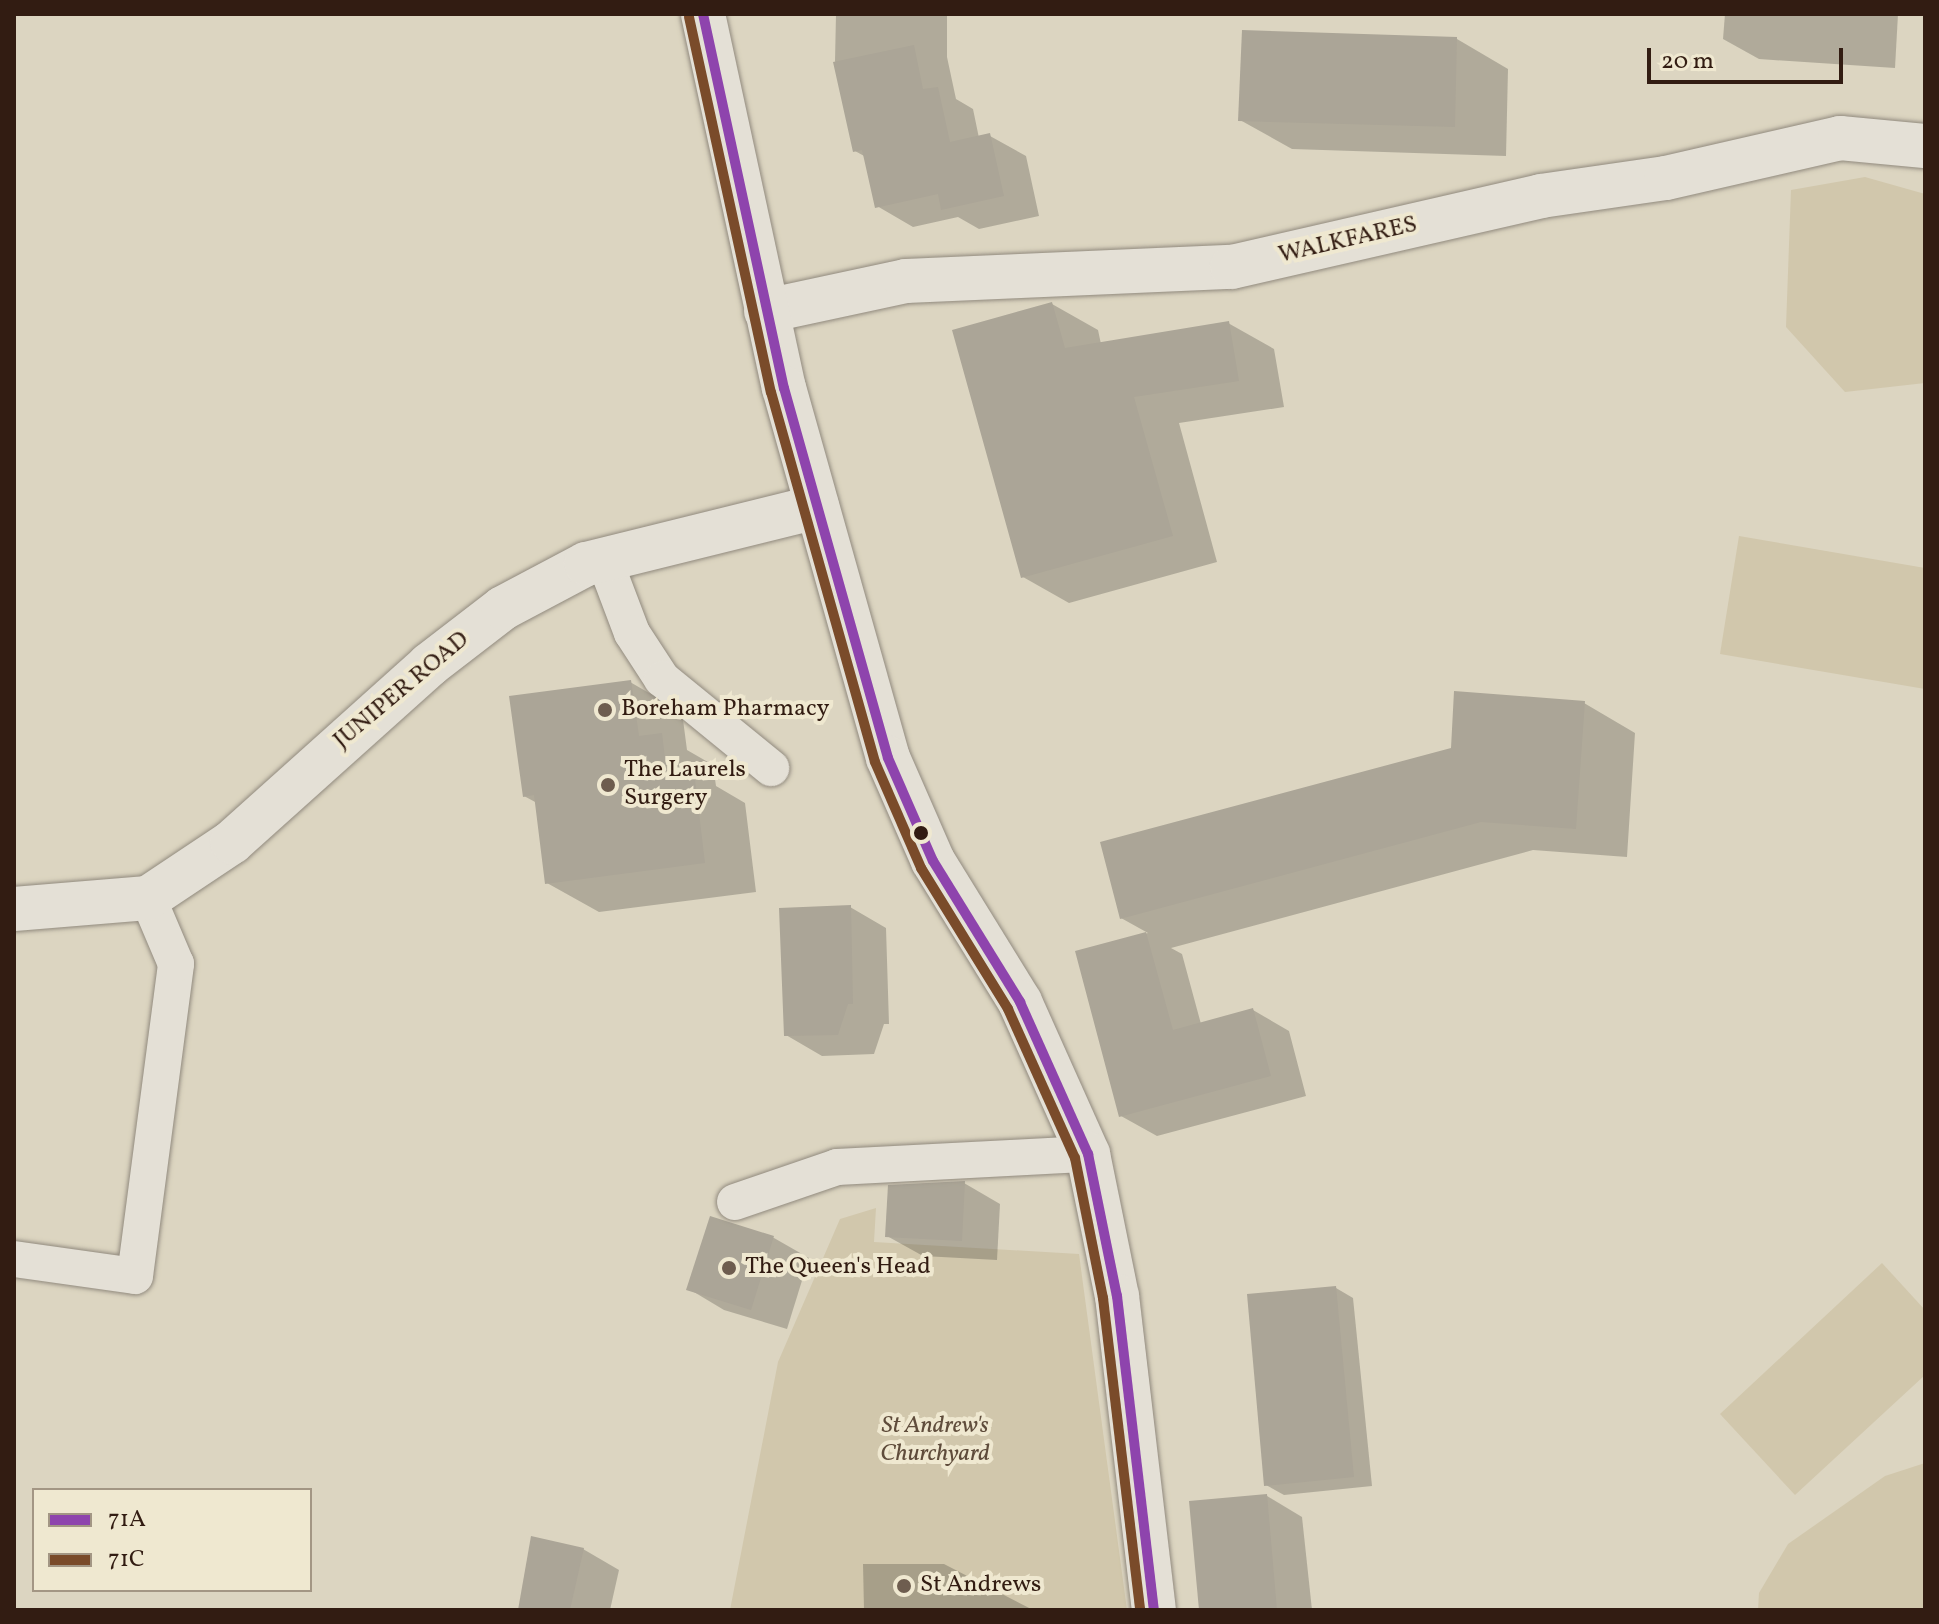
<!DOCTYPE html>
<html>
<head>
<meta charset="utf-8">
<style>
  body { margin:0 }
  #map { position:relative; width:1939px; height:1624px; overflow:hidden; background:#dcd5c1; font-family:Vollkorn,serif }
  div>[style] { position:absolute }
  .green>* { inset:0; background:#d1c7ac }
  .shadow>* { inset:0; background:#0003 }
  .building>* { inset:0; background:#aba597 }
  .roads { filter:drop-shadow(0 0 2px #918a7e) drop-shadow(0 0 2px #918a7e) }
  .service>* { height:36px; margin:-18px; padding:0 18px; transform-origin:18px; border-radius:18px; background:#e4e0d6 }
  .minor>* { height:44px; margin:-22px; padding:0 22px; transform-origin:22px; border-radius:22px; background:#e4e0d6 }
  .tertiary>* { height:44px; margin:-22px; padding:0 22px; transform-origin:22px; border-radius:22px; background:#e4e0d6 }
  .bus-1>* { height:10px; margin:-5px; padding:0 5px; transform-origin:5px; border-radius:5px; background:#8e44ad }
  .bus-2>* { height:10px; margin:-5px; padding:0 5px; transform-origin:5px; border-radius:5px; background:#7a4b2a }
  .dots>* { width:22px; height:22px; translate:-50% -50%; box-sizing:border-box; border:4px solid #efe8d0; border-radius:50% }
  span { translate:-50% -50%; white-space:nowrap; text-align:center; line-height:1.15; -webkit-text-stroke:8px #efe8d0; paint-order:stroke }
  .street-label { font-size:24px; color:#321c12 }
  .poi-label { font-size:24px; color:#321c12 }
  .left { translate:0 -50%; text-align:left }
  .park-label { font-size:24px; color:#5f4c3b; font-style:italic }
  .frame { position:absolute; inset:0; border:16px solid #321c12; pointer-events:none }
  .legend { position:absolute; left:32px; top:1488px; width:280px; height:104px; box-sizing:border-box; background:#efe8d0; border:2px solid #a39684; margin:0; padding:10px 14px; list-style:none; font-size:24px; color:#321c12 }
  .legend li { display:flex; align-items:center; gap:16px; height:40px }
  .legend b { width:40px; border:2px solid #a39684 }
  .scale { position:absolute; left:1647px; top:48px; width:196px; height:36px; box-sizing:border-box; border:4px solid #321c12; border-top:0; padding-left:10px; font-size:24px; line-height:28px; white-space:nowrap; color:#321c12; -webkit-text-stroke:6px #efe8d0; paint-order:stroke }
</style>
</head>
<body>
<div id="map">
  <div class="green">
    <div style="clip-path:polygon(1865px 177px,1925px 194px,1925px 383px,1845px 392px,1786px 327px,1791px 190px)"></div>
    <div style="clip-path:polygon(1739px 536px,1925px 568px,1925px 689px,1720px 654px)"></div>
    <div style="clip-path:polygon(876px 1208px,874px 1242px,1079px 1254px,1127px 1610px,730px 1610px,778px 1362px,840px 1219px)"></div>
    <div style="clip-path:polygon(1882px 1263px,1925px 1310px,1925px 1375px,1795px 1495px,1720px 1414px)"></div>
    <div style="clip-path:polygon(1925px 1463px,1925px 1610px,1758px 1610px,1759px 1593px,1788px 1544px,1885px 1476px)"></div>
  </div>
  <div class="shadow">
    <div style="clip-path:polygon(836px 14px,947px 14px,947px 57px,956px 99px,973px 109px,979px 138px,990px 136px,1026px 156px,1039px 216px,979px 229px,958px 217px,913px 227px,877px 206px,866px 157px,855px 151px,835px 61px)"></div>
    <div style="clip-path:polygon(1725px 14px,1898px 14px,1895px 68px,1759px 59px,1723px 39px)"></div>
    <div style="clip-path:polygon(1457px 39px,1508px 69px,1506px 156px,1292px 149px,1240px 120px)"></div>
    <div style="clip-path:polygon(1052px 304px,1098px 330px,1101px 344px,1228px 323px,1274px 349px,1284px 407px,1179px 423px,1217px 562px,1069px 603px,1023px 577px)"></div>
    <div style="clip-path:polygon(630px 682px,682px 712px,687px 750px,713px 765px,716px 786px,745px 803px,756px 892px,599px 912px,547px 883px,537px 803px,524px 796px)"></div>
    <div style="clip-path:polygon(1584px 703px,1635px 733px,1627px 857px,1533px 850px,1171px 948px,1182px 954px,1201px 1024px,1253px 1010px,1289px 1031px,1306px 1096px,1157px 1136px,1121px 1116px,1078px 952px,1148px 933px,1121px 918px,1453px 750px)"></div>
    <div style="clip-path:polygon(850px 907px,886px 928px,889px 1024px,884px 1024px,874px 1054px,822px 1056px,786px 1035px)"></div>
    <div style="clip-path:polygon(964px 1183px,1000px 1204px,997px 1260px,923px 1256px,887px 1236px)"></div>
    <div style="clip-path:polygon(711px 1218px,774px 1238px,809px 1258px,787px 1329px,724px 1310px,689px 1289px)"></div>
    <div style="clip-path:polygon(1336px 1288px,1353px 1298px,1372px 1486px,1284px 1495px,1266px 1485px)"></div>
    <div style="clip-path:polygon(1267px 1496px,1302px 1517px,1312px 1610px,1201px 1610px)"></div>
    <div style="clip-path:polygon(583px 1549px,619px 1570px,610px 1610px,528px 1610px)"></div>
    <div style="clip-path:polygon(863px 1564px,944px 1564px,1033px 1610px,864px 1610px)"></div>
  </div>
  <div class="building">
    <div style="clip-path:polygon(1242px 30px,1457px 37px,1455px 127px,1238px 121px)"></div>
    <div style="clip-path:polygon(914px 45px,923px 89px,938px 87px,950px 142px,990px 133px,1004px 196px,941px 210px,938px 194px,875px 208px,862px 150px,853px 152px,833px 62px)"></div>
    <div style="clip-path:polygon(1052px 302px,1065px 348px,1229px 321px,1239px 381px,1134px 397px,1173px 536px,1021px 578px,952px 330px)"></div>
    <div style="clip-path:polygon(631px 680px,639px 736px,662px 733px,667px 775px,694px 771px,705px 863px,545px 884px,534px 795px,523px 797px,509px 696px)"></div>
    <div style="clip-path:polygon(1454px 691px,1585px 701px,1576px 829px,1481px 822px,1120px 919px,1100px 842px,1451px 748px)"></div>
    <div style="clip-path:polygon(851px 905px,853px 1004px,848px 1004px,838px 1035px,784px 1036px,779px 908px)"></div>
    <div style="clip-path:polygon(1146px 932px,1173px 1030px,1253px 1008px,1271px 1076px,1119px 1117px,1075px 951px)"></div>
    <div style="clip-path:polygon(965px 1181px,962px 1241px,885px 1237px,888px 1185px)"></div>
    <div style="clip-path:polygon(710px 1216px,774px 1236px,751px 1310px,686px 1290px)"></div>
    <div style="clip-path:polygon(1336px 1286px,1354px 1477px,1264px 1486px,1247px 1294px)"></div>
    <div style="clip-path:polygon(1267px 1494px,1277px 1610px,1199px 1610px,1189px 1501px)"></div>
    <div style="clip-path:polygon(531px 1536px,584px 1548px,570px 1610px,518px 1610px)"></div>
  </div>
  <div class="roads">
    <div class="service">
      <div style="left:604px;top:559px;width:79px;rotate:69.3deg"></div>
      <div style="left:632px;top:633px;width:55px;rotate:56.9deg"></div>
      <div style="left:662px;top:679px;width:141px;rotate:39.2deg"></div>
      <div style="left:735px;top:1202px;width:108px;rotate:-18.9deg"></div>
      <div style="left:837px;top:1167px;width:251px;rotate:-3deg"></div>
      <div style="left:14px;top:1259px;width:122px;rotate:8deg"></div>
      <div style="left:135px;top:1276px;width:315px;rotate:-82.5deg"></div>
      <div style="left:176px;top:964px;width:72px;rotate:-113deg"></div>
    </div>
    <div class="minor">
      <div style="left:766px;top:311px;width:143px;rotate:-12.1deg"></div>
      <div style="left:906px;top:281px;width:326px;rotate:-2.5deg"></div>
      <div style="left:1232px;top:267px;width:317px;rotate:-12.9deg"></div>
      <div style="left:1541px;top:196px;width:126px;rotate:-8.2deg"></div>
      <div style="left:1666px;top:178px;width:179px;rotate:-12.9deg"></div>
      <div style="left:1840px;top:138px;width:85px;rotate:5.4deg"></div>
      <div style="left:14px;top:909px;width:134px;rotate:-4.7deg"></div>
      <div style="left:148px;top:898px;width:101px;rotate:-33.7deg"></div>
      <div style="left:232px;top:842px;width:265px;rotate:-41.9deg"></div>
      <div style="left:429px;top:665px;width:93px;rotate:-37.6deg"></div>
      <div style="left:503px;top:608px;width:94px;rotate:-27.9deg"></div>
      <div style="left:586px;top:564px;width:238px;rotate:-13.9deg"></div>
    </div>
    <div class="tertiary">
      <div style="left:703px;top:14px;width:383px;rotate:77.8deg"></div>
      <div style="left:784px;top:388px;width:384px;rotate:74.3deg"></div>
      <div style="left:888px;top:758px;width:112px;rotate:66.4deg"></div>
      <div style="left:933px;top:861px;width:166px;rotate:58.3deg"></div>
      <div style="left:1020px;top:1002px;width:167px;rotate:65.9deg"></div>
      <div style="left:1088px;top:1154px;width:145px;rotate:78.5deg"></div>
      <div style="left:1117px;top:1296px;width:316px;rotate:83.3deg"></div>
    </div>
  </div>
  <div class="bus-1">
    <div style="left:703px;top:14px;width:383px;rotate:77.8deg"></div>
    <div style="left:784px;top:388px;width:384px;rotate:74.3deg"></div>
    <div style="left:888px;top:758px;width:112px;rotate:66.4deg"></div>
    <div style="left:933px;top:861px;width:166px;rotate:58.3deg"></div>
    <div style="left:1020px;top:1002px;width:167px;rotate:65.9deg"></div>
    <div style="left:1088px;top:1154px;width:145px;rotate:78.5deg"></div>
    <div style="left:1117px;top:1296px;width:316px;rotate:83.3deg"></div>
  </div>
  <div class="bus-2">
    <div style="left:689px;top:17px;width:384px;rotate:77.7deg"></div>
    <div style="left:771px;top:392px;width:384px;rotate:74.3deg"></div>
    <div style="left:875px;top:762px;width:116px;rotate:66.5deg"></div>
    <div style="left:921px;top:868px;width:166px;rotate:58.3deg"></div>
    <div style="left:1008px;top:1009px;width:163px;rotate:65.8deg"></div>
    <div style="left:1075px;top:1158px;width:143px;rotate:78.7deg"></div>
    <div style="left:1103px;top:1298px;width:314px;rotate:83.2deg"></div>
  </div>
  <div class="dots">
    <div style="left:605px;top:710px;background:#6e5d4f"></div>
    <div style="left:608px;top:785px;background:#6e5d4f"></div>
    <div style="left:921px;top:833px;background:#321c12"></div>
    <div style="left:729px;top:1268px;background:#6e5d4f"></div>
    <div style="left:904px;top:1586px;background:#6e5d4f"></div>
  </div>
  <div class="street-label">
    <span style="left:1348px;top:241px;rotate:-13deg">WALKFARES</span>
    <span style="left:402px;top:691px;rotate:-40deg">JUNIPER ROAD</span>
  </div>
  <div class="poi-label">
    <span class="left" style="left:621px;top:710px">Boreham Pharmacy</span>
    <span class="left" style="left:624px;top:785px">The Laurels<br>Surgery</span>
    <span class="left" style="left:745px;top:1268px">The Queen's Head</span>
    <span class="left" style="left:920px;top:1586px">St Andrews</span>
  </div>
  <div class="park-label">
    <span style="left:935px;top:1441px">St Andrew's<br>Churchyard</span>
  </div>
  <div class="frame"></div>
  <ul class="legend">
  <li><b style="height:10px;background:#8e44ad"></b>71A</li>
  <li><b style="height:10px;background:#7a4b2a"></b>71C</li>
  </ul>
  <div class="scale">20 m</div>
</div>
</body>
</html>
